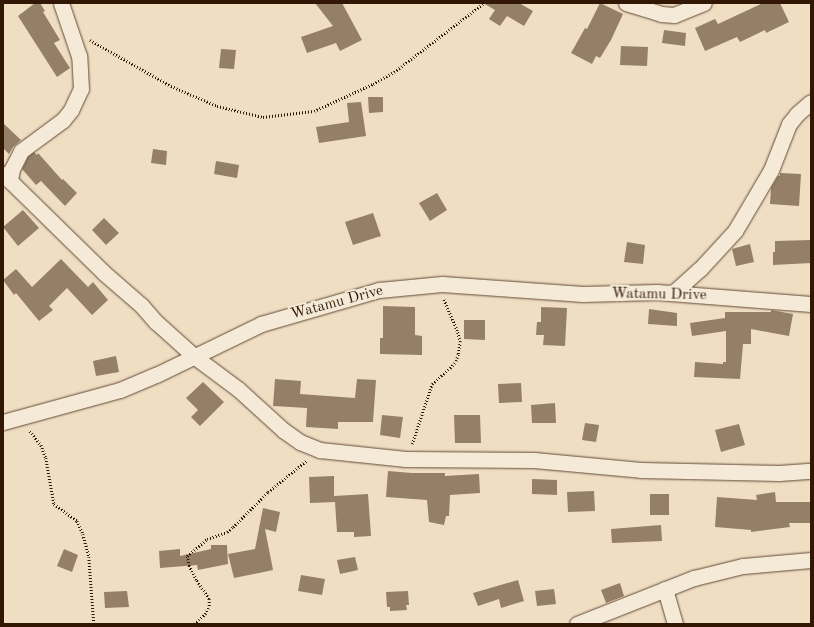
<!DOCTYPE html>
<html>
<head>
<meta charset="utf-8">
<style>
  body { margin:0 }
  #map { position:relative; width:814px; height:627px; overflow:hidden; background:#f0dec3; font-family:"Old Standard TT",serif }
  div>[style] { position:absolute }
  .building>* { inset:0; background:#957f67 }
  .path>* { height:2.5px; margin-top:-1.25px; transform-origin:0; background:repeating-linear-gradient(90deg,#321804 0 1px,transparent 0 3px) }
  .roads { filter:drop-shadow(0 0 1px #624a34) drop-shadow(0 0 1px #624a34) }
  .minor>* { height:15px; margin:-7.5px; padding:0 7.5px; transform-origin:7.5px; border-radius:7.5px; background:#f5ead8 }
  span { translate:-50% -50%; white-space:nowrap; text-align:center; line-height:1.15; -webkit-text-stroke:4px #f5ead8; paint-order:stroke }
  .street-label { font-size:15px; color:#321804 }
  .frame { position:absolute; inset:0; border:4px solid #321804; pointer-events:none }
</style>
</head>
<body>
<div id="map">
  <div class="building">
    <div style="clip-path:polygon(35px 3px,40px 3px,45px 11px,43px 12px,60px 40px,54px 43px,70px 68px,57px 77px,18px 16px)"></div>
    <div style="clip-path:polygon(315px 3px,342px 3px,362px 40px,340px 51px,336px 43px,307px 53px,301px 37px,333px 26px)"></div>
    <div style="clip-path:polygon(483px 3px,519px 3px,533px 11px,524px 26px,507px 16px,500px 26px,489px 19px,495px 10px)"></div>
    <div style="clip-path:polygon(600px 3px,623px 14px,611px 40px,600px 58px,596px 56px,592px 64px,571px 53px,585px 28px,587px 29px)"></div>
    <div style="clip-path:polygon(763px 3px,780px 3px,789px 22px,766px 33px,765px 30px,740px 42px,737px 37px,705px 51px,695px 28px,715px 19px,718px 24px)"></div>
    <div style="clip-path:polygon(664px 30px,686px 33px,685px 46px,662px 43px)"></div>
    <div style="clip-path:polygon(621px 46px,648px 47px,647px 66px,620px 65px)"></div>
    <div style="clip-path:polygon(221px 49px,236px 50px,234px 69px,219px 68px)"></div>
    <div style="clip-path:polygon(368px 97px,383px 97px,383px 112px,369px 113px)"></div>
    <div style="clip-path:polygon(361px 102px,366px 136px,319px 143px,316px 127px,349px 122px,347px 103px)"></div>
    <div style="clip-path:polygon(3px 123px,21px 140px,13px 147px,9px 154px,3px 148px)"></div>
    <div style="clip-path:polygon(153px 149px,167px 151px,166px 165px,151px 163px)"></div>
    <div style="clip-path:polygon(34px 152px,37px 155px,38px 153px,62px 180px,63px 179px,77px 193px,65px 206px,41px 181px,36px 185px,22px 169px,28px 157px)"></div>
    <div style="clip-path:polygon(216px 161px,239px 165px,237px 178px,214px 174px)"></div>
    <div style="clip-path:polygon(780px 173px,801px 174px,799px 206px,770px 204px,771px 188px,778px 176px,780px 176px)"></div>
    <div style="clip-path:polygon(437px 193px,447px 210px,430px 221px,419px 203px)"></div>
    <div style="clip-path:polygon(23px 210px,39px 228px,18px 246px,3px 227px)"></div>
    <div style="clip-path:polygon(373px 213px,381px 236px,353px 245px,345px 222px)"></div>
    <div style="clip-path:polygon(104px 218px,119px 233px,106px 245px,92px 230px)"></div>
    <div style="clip-path:polygon(811px 240px,811px 263px,773px 265px,773px 252px,775px 252px,775px 241px)"></div>
    <div style="clip-path:polygon(627px 242px,645px 245px,643px 264px,624px 262px)"></div>
    <div style="clip-path:polygon(750px 244px,754px 262px,736px 266px,732px 249px)"></div>
    <div style="clip-path:polygon(61px 259px,88px 287px,93px 282px,108px 300px,92px 315px,67px 288px,49px 306px,53px 310px,39px 321px,16px 293px,14px 295px,3px 280px,16px 269px,32px 287px)"></div>
    <div style="clip-path:polygon(383px 306px,415px 307px,415px 335px,422px 336px,422px 355px,380px 354px,380px 338px,383px 338px)"></div>
    <div style="clip-path:polygon(541px 307px,567px 308px,565px 346px,543px 345px,544px 335px,536px 335px,537px 322px,541px 322px)"></div>
    <div style="clip-path:polygon(649px 309px,677px 313px,677px 326px,648px 324px)"></div>
    <div style="clip-path:polygon(771px 310px,793px 314px,789px 336px,751px 329px,751px 344px,743px 344px,740px 379px,694px 377px,695px 362px,723px 364px,723px 362px,726px 362px,726px 331px,692px 336px,690px 323px,725px 318px,725px 312px,771px 312px)"></div>
    <div style="clip-path:polygon(464px 320px,485px 320px,485px 340px,464px 339px)"></div>
    <div style="clip-path:polygon(116px 356px,119px 372px,96px 376px,93px 361px)"></div>
    <div style="clip-path:polygon(275px 379px,301px 381px,300px 394px,355px 398px,357px 379px,376px 380px,373px 422px,338px 422px,338px 429px,306px 427px,307px 408px,273px 406px)"></div>
    <div style="clip-path:polygon(203px 382px,224px 402px,200px 426px,191px 417px,198px 410px,186px 398px)"></div>
    <div style="clip-path:polygon(521px 383px,522px 402px,499px 403px,498px 384px)"></div>
    <div style="clip-path:polygon(555px 403px,556px 423px,532px 423px,531px 405px)"></div>
    <div style="clip-path:polygon(382px 415px,403px 417px,400px 438px,380px 435px)"></div>
    <div style="clip-path:polygon(454px 415px,480px 415px,481px 443px,455px 443px)"></div>
    <div style="clip-path:polygon(585px 423px,599px 425px,596px 442px,582px 440px)"></div>
    <div style="clip-path:polygon(739px 424px,745px 445px,721px 452px,715px 430px)"></div>
    <div style="clip-path:polygon(388px 471px,412px 473px,445px 473px,445px 476px,479px 474px,480px 493px,450px 495px,449px 516px,446px 516px,444px 525px,429px 522px,427px 500px,386px 497px)"></div>
    <div style="clip-path:polygon(334px 476px,334px 496px,368px 494px,371px 536px,354px 537px,354px 532px,337px 532px,335px 502px,310px 503px,309px 477px)"></div>
    <div style="clip-path:polygon(532px 479px,557px 480px,557px 495px,532px 494px)"></div>
    <div style="clip-path:polygon(594px 491px,595px 511px,568px 512px,567px 492px)"></div>
    <div style="clip-path:polygon(775px 492px,776px 502px,811px 502px,811px 523px,789px 523px,790px 527px,751px 532px,751px 530px,715px 527px,717px 497px,757px 500px,756px 495px)"></div>
    <div style="clip-path:polygon(650px 494px,669px 494px,669px 515px,650px 515px)"></div>
    <div style="clip-path:polygon(263px 508px,280px 512px,276px 532px,265px 529px,273px 570px,234px 578px,228px 554px,255px 549px)"></div>
    <div style="clip-path:polygon(661px 525px,662px 541px,612px 543px,611px 529px)"></div>
    <div style="clip-path:polygon(211px 545px,227px 545px,228px 564px,198px 570px,197px 565px,160px 568px,159px 551px,180px 549px,180px 556px,211px 549px)"></div>
    <div style="clip-path:polygon(64px 549px,78px 555px,72px 572px,57px 566px)"></div>
    <div style="clip-path:polygon(355px 557px,358px 570px,340px 574px,337px 560px)"></div>
    <div style="clip-path:polygon(301px 575px,325px 579px,322px 595px,298px 591px)"></div>
    <div style="clip-path:polygon(518px 580px,524px 601px,501px 608px,499px 599px,478px 606px,473px 593px)"></div>
    <div style="clip-path:polygon(620px 583px,624px 596px,606px 603px,601px 590px)"></div>
    <div style="clip-path:polygon(554px 589px,556px 604px,537px 606px,535px 591px)"></div>
    <div style="clip-path:polygon(127px 591px,129px 607px,105px 608px,104px 592px)"></div>
    <div style="clip-path:polygon(408px 591px,409px 605px,406px 605px,407px 610px,390px 611px,390px 607px,387px 607px,386px 592px)"></div>
  </div>
  <div class="path">
    <div style="left:90px;top:40px;width:93px;rotate:29.6deg"></div>
    <div style="left:171px;top:86px;width:50px;rotate:23.5deg"></div>
    <div style="left:217px;top:106px;width:47px;rotate:13.4deg"></div>
    <div style="left:263px;top:117px;width:51px;rotate:-6.7deg"></div>
    <div style="left:314px;top:111px;width:65px;rotate:-24.6deg"></div>
    <div style="left:373px;top:84px;width:24px;rotate:-30deg"></div>
    <div style="left:394px;top:72px;width:113px;rotate:-37.5deg"></div>
    <div style="left:30px;top:431px;width:18px;rotate:52deg"></div>
    <div style="left:41px;top:445px;width:14px;rotate:69deg"></div>
    <div style="left:46px;top:458px;width:47px;rotate:80.1deg"></div>
    <div style="left:54px;top:504px;width:29px;rotate:36deg"></div>
    <div style="left:77px;top:521px;width:14px;rotate:65deg"></div>
    <div style="left:83px;top:534px;width:24px;rotate:75deg"></div>
    <div style="left:89px;top:557px;width:67px;rotate:85.7deg"></div>
    <div style="left:412px;top:444px;width:63px;rotate:-71.6deg"></div>
    <div style="left:432px;top:384px;width:24px;rotate:-42deg"></div>
    <div style="left:450px;top:368px;width:9px;rotate:-49deg"></div>
    <div style="left:456px;top:361px;width:7px;rotate:-74deg"></div>
    <div style="left:458px;top:354px;width:12px;rotate:-81deg"></div>
    <div style="left:460px;top:342px;width:11px;rotate:-105deg"></div>
    <div style="left:457px;top:331px;width:34px;rotate:-113deg"></div>
    <div style="left:194px;top:624px;width:15px;rotate:-42deg"></div>
    <div style="left:205px;top:614px;width:9px;rotate:-63deg"></div>
    <div style="left:209px;top:606px;width:7px;rotate:-90deg"></div>
    <div style="left:209px;top:599px;width:23px;rotate:-124deg"></div>
    <div style="left:196px;top:580px;width:16px;rotate:-117deg"></div>
    <div style="left:189px;top:566px;width:10px;rotate:-101deg"></div>
    <div style="left:187px;top:556px;width:26px;rotate:-40deg"></div>
    <div style="left:207px;top:539px;width:21px;rotate:-19deg"></div>
    <div style="left:227px;top:532px;width:8px;rotate:-40deg"></div>
    <div style="left:233px;top:527px;width:49px;rotate:-45deg"></div>
    <div style="left:268px;top:492px;width:49px;rotate:-39.2deg"></div>
  </div>
  <div class="roads">
    <div class="minor">
      <div style="left:626px;top:3px;width:37px;rotate:17deg"></div>
      <div style="left:661px;top:14px;width:13px;rotate:4deg"></div>
      <div style="left:674px;top:15px;width:32px;rotate:-22deg"></div>
      <div style="left:3px;top:174px;width:141px;rotate:44.4deg"></div>
      <div style="left:104px;top:273px;width:49px;rotate:40.9deg"></div>
      <div style="left:141px;top:305px;width:23px;rotate:49deg"></div>
      <div style="left:156px;top:322px;width:52px;rotate:41.9deg"></div>
      <div style="left:195px;top:357px;width:54px;rotate:36.7deg"></div>
      <div style="left:238px;top:389px;width:61px;rotate:42.3deg"></div>
      <div style="left:283px;top:430px;width:21px;rotate:35deg"></div>
      <div style="left:300px;top:442px;width:22px;rotate:22deg"></div>
      <div style="left:320px;top:450px;width:86px;rotate:6deg"></div>
      <div style="left:406px;top:459px;width:128px;rotate:0.4deg"></div>
      <div style="left:534px;top:460px;width:107px;rotate:5.3deg"></div>
      <div style="left:641px;top:470px;width:138px;rotate:1.2deg"></div>
      <div style="left:779px;top:473px;width:32px;rotate:-4deg"></div>
      <div style="left:10px;top:181px;width:12px;rotate:-81deg"></div>
      <div style="left:12px;top:169px;width:20px;rotate:-63deg"></div>
      <div style="left:21px;top:151px;width:52px;rotate:-36.4deg"></div>
      <div style="left:63px;top:120px;width:13px;rotate:-51deg"></div>
      <div style="left:71px;top:110px;width:23px;rotate:-65deg"></div>
      <div style="left:81px;top:89px;width:33px;rotate:-93deg"></div>
      <div style="left:79px;top:56px;width:56px;rotate:-108.8deg"></div>
      <div style="left:673px;top:293px;width:36px;rotate:-42deg"></div>
      <div style="left:700px;top:269px;width:52px;rotate:-47.4deg"></div>
      <div style="left:735px;top:231px;width:71px;rotate:-59.5deg"></div>
      <div style="left:771px;top:170px;width:49px;rotate:-68.6deg"></div>
      <div style="left:789px;top:124px;width:13px;rotate:-51deg"></div>
      <div style="left:797px;top:114px;width:18px;rotate:-41deg"></div>
      <div style="left:3px;top:422px;width:121px;rotate:-15.3deg"></div>
      <div style="left:120px;top:390px;width:39px;rotate:-23deg"></div>
      <div style="left:156px;top:375px;width:117px;rotate:-25.9deg"></div>
      <div style="left:261px;top:324px;width:123px;rotate:-16.1deg"></div>
      <div style="left:379px;top:290px;width:63px;rotate:-5.4deg"></div>
      <div style="left:442px;top:284px;width:141px;rotate:4.1deg"></div>
      <div style="left:583px;top:294px;width:74px;rotate:-1.5deg"></div>
      <div style="left:657px;top:292px;width:154px;rotate:4.5deg"></div>
      <div style="left:665px;top:589px;width:36px;rotate:74deg"></div>
      <div style="left:577px;top:624px;width:126px;rotate:-21.5deg"></div>
      <div style="left:694px;top:578px;width:50px;rotate:-13.8deg"></div>
      <div style="left:743px;top:566px;width:68px;rotate:-5deg"></div>
    </div>
  </div>
  <div class="street-label">
    <span style="left:659px;top:295px;rotate:1deg">Watamu Drive</span>
    <span style="left:337px;top:303px;rotate:-15deg">Watamu Drive</span>
  </div>
  <div class="frame"></div>
</div>
</body>
</html>
